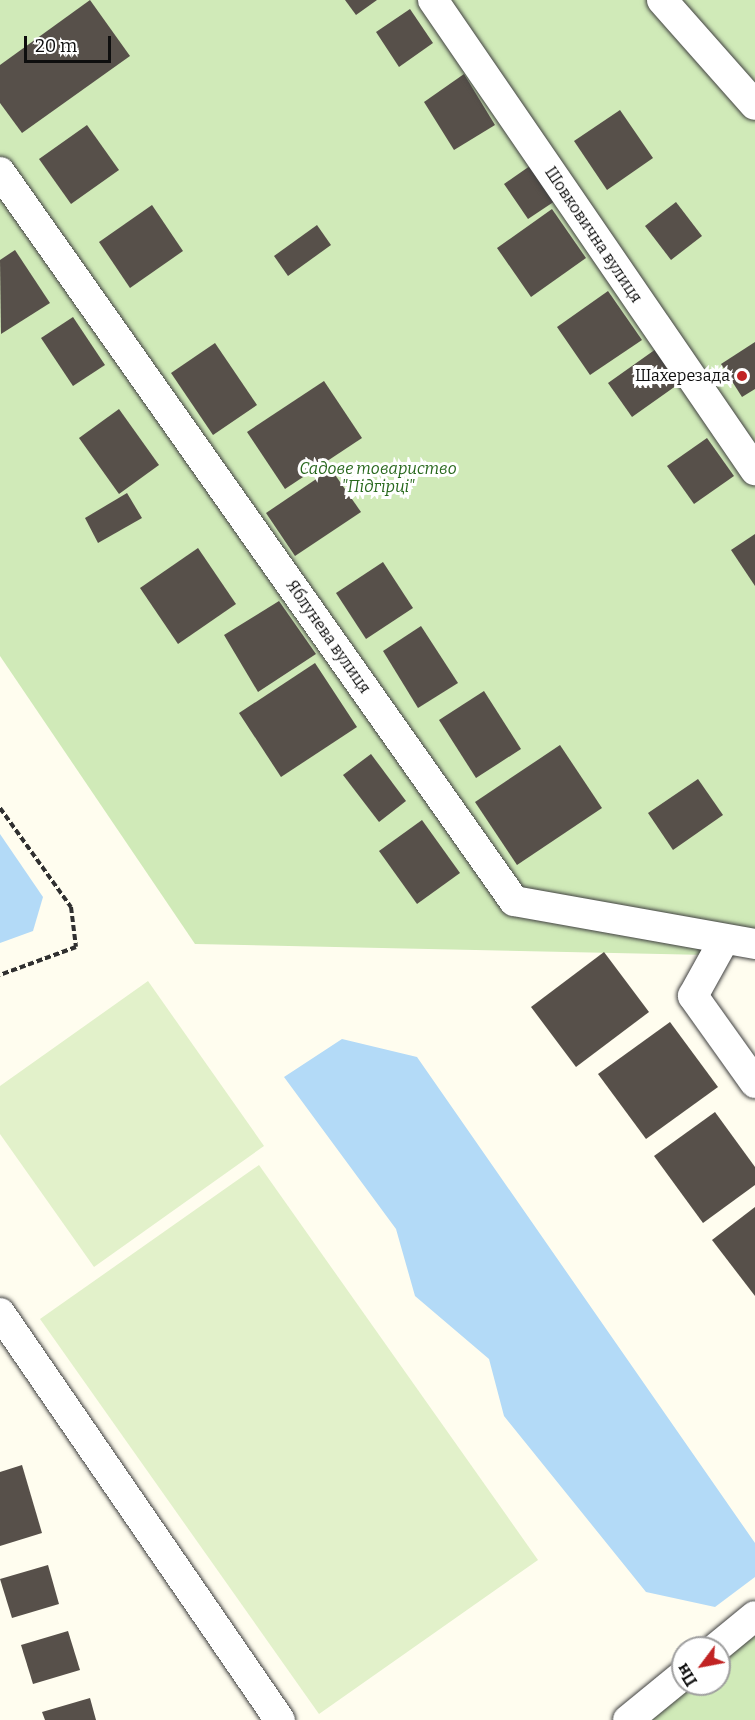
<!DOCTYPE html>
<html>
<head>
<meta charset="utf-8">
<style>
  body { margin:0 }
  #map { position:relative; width:755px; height:1720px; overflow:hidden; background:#fffdef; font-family:Bitter,serif }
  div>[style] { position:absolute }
  .green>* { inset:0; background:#d0eab8 }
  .pitch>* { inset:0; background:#e2f1ca }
  .water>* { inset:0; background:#b3daf7 }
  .building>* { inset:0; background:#57504a }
  .path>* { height:4px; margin-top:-2px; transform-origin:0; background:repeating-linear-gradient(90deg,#303030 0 6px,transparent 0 9px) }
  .roads { filter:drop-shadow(0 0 2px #414141) drop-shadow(0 0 2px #414141) }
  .street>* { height:30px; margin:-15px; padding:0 15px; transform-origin:15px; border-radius:15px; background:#fff }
  .dots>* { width:16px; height:16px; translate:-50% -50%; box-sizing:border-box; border:3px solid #fff; border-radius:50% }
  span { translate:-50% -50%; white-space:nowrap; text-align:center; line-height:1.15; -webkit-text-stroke:6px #fff; paint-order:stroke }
  .street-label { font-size:16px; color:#0e0e0e }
  .poi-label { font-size:16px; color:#0e0e0e }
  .right { translate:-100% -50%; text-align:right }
  .park-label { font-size:16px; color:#28681d; font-style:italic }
  .north { position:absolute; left:671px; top:1636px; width:60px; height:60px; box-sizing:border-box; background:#fff; border:2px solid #9f9f9f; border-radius:50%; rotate:238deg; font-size:16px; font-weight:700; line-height:24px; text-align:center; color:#0e0e0e }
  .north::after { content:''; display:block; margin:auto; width:21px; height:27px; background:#c12323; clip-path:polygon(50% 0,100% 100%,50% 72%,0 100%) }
  .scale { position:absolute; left:24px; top:36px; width:87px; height:27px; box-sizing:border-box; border:3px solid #0e0e0e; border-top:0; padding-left:8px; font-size:18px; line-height:21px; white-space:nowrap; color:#0e0e0e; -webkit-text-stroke:4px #fff; paint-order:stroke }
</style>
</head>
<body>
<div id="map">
  <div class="green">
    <div style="clip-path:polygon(0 0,755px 0,755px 956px,195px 944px,0 656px)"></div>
    <div style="clip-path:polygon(755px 1608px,755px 1720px,621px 1720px,683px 1684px,719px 1684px,719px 1648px)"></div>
  </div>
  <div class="pitch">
    <div style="clip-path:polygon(148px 981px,264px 1146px,94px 1267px,0 1134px,0 1086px)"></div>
    <div style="clip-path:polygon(259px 1165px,538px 1560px,319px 1714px,40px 1319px)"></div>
  </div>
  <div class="water">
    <div style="clip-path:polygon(0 834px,43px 897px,33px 931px,0 943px)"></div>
    <div style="clip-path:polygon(342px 1039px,417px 1057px,755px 1543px,755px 1577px,715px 1607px,646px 1592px,504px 1416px,489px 1359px,415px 1296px,396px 1229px,284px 1077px)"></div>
  </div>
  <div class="building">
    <div style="clip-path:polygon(90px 0,130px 56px,22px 133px,0 103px,0 65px)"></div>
    <div style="clip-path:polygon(345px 0,377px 0,356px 15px)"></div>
    <div style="clip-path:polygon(410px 9px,433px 43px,399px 67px,376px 32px)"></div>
    <div style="clip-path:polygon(464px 74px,495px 125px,454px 150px,424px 102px)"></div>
    <div style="clip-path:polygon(620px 110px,653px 158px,607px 190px,574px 141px)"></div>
    <div style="clip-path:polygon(87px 125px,119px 170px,71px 204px,39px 159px)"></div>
    <div style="clip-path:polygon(537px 161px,561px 197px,528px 219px,504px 184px)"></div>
    <div style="clip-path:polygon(676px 202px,702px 236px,671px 260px,645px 226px)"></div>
    <div style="clip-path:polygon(152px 205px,183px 251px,130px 288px,99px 242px)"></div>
    <div style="clip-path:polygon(552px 209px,586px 258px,531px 297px,497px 248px)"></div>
    <div style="clip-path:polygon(317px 225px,331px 245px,288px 276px,274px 256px)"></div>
    <div style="clip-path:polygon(15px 250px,50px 303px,1px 334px,0 260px)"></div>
    <div style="clip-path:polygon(608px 291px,642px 340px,590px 375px,557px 327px)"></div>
    <div style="clip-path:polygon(73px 317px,105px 365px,73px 386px,41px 338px)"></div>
    <div style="clip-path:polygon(755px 342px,755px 389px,742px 397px,721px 364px)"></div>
    <div style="clip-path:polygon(215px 343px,257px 405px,213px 435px,171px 373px)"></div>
    <div style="clip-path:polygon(656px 349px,680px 383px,632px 417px,608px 383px)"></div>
    <div style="clip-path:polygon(324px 381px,362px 438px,285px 489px,247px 432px)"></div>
    <div style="clip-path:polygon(119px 409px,159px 465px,119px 494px,79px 438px)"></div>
    <div style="clip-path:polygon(707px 438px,734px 476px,694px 504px,667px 466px)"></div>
    <div style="clip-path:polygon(331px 469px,361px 512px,295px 556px,266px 513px)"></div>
    <div style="clip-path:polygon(127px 493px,142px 518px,98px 543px,85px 518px)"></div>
    <div style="clip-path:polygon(755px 534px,755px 586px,731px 550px)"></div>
    <div style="clip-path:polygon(198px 548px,236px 604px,178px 644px,140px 588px)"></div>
    <div style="clip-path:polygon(383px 562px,413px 608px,366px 639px,336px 593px)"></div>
    <div style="clip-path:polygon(279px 601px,316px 654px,258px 692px,224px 635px)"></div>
    <div style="clip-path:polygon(421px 626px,458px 683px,418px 708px,383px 651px)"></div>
    <div style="clip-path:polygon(315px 663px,357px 727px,281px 777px,239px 713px)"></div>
    <div style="clip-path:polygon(484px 691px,521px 749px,476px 778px,439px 720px)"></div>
    <div style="clip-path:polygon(560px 745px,602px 808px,517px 865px,475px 802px)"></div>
    <div style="clip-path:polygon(371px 754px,406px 801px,379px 822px,343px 775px)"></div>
    <div style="clip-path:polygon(698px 779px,723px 815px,673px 850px,648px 813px)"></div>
    <div style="clip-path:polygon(422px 820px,460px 873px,417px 904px,379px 851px)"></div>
    <div style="clip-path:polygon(604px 952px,649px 1012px,576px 1067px,531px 1007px)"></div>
    <div style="clip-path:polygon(670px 1022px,718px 1087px,646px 1139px,598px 1074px)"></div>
    <div style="clip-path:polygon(715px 1112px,755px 1167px,755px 1185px,703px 1223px,654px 1156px)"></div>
    <div style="clip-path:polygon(755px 1207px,755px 1296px,712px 1240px)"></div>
    <div style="clip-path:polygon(22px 1465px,42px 1533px,0 1546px,0 1472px)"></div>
    <div style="clip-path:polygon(48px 1565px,59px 1604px,12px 1618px,0 1579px)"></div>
    <div style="clip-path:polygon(68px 1631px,80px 1670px,33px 1684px,21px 1645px)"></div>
    <div style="clip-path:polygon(90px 1698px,96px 1720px,45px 1720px,42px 1712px)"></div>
  </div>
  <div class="path">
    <div style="left:0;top:808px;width:122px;rotate:54.4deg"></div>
    <div style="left:71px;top:907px;width:40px;rotate:82.9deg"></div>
    <div style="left:76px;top:947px;width:81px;rotate:159.8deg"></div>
  </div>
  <div class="roads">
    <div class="street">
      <div style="left:433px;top:0;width:570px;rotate:55.58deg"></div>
      <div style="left:662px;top:0;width:140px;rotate:48.5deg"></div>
      <div style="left:0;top:172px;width:892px;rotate:54.81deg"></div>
      <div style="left:514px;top:901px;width:245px;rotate:10.1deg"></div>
      <div style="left:724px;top:940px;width:64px;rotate:119deg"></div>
      <div style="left:693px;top:996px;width:107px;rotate:54.5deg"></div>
      <div style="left:0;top:1313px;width:494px;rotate:55.5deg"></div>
      <div style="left:716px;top:1648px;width:50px;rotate:-39.4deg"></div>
      <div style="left:628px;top:1720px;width:71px;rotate:-39.3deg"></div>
    </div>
  </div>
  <div class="dots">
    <div style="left:742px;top:376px;background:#c12323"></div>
  </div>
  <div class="street-label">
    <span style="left:593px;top:235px;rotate:56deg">Шовковична вулиця</span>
    <span style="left:328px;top:637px;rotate:55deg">Яблунева вулиця</span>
  </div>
  <div class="poi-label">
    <span class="right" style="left:730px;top:376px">Шахерезада</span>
  </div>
  <div class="park-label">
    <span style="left:378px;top:478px">Садове товариство<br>"Підгірці"</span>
  </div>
  <div class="north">Пн</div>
  <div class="scale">20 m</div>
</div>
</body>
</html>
